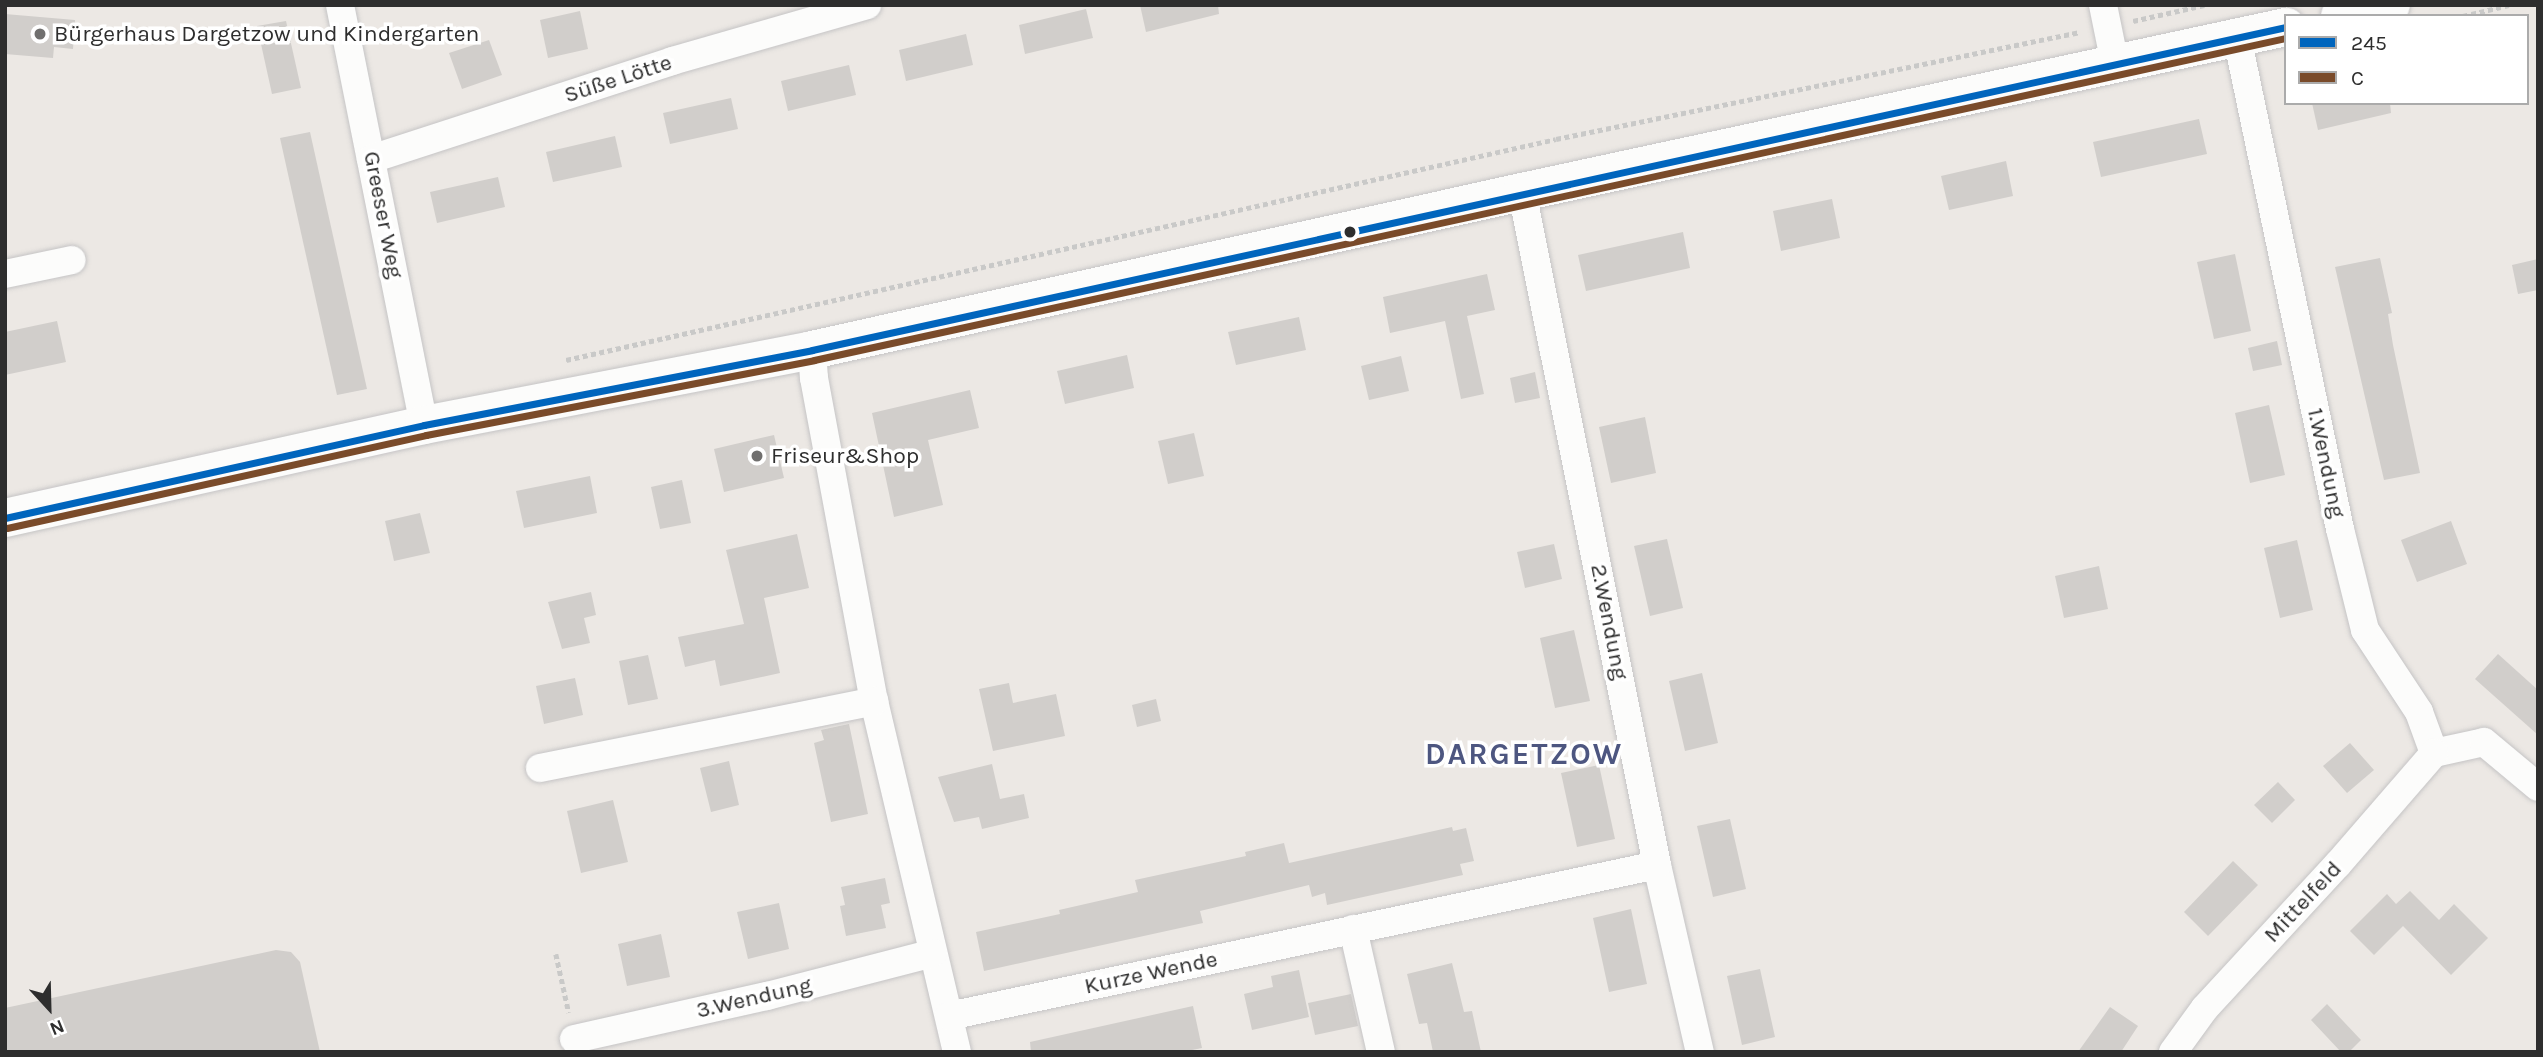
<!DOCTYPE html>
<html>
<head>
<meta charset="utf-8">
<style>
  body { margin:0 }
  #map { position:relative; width:2543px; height:1057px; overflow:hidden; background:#ece8e4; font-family:Karla,sans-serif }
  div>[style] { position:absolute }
  .building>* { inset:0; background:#d1cecb }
  .path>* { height:4.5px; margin-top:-2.25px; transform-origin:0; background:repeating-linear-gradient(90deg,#c9c9c8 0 5px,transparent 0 8.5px) }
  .roads { filter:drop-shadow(0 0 2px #c5c4c5) drop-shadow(0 0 2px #c5c4c5) }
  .street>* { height:28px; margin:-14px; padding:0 14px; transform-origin:14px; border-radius:14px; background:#fcfcfb }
  .secondary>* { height:38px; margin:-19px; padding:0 19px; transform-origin:19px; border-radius:19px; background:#fcfcfb }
  .bus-1>* { height:7px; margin:-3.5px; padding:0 3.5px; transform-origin:3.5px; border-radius:3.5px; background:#0065bd }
  .bus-2>* { height:7px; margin:-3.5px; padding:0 3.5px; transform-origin:3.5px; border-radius:3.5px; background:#7a4b2a }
  .dots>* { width:19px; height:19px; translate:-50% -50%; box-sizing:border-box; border:4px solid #fff; border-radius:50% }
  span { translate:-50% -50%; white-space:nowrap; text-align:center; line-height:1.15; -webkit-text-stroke:7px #fff; paint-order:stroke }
  .poi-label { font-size:23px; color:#2e2e2e }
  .left { translate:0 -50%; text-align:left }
  .street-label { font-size:23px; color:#2e2e2e }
  .district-label { font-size:30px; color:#4d5680; font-weight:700; letter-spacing:2px }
  .frame { position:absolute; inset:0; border:7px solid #2e2e2e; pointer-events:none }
  .legend { position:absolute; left:2284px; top:14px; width:245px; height:91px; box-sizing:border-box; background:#fff; border:2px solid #ababab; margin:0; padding:9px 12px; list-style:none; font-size:21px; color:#2e2e2e }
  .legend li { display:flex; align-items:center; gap:14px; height:35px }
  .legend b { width:35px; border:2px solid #ababab }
  .north { position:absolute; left:14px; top:973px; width:70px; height:70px; -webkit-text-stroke:5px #fff; paint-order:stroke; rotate:158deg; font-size:19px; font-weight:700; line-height:28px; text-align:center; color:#2e2e2e }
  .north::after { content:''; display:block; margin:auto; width:24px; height:32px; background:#2e2e2e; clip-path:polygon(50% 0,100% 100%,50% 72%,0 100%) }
</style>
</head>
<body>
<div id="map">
  <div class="building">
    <div style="clip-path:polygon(1140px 5px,1218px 5px,1219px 14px,1146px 32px)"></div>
    <div style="clip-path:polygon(1086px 9px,1093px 38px,1025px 54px,1019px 25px)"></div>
    <div style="clip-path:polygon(580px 11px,588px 49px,548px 58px,540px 20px)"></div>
    <div style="clip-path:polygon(5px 14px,75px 20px,73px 49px,54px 47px,53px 58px,5px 54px)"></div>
    <div style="clip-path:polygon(286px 21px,301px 88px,272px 94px,257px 26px)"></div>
    <div style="clip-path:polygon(966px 34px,973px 65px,906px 81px,899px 50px)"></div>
    <div style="clip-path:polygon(489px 40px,502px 75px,462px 89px,449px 53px)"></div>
    <div style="clip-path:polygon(849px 65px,856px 95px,788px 111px,781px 81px)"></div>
    <div style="clip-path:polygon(731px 98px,738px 129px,670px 144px,663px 113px)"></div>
    <div style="clip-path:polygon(2312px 103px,2390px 103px,2391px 113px,2318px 130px)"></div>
    <div style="clip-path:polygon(2199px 119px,2207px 154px,2101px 177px,2093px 142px)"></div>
    <div style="clip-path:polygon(310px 132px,367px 389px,337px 395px,280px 138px)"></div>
    <div style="clip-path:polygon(615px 136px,622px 167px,553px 182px,546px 152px)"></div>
    <div style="clip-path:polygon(2006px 161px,2013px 196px,1949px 210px,1941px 176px)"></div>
    <div style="clip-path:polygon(498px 177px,505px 207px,437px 223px,430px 192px)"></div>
    <div style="clip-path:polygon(1832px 199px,1840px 238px,1781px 251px,1773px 211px)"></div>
    <div style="clip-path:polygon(1683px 232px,1690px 268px,1586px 291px,1578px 255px)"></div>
    <div style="clip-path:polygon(2235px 254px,2251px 331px,2214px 339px,2197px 262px)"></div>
    <div style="clip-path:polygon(2380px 258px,2392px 313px,2388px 314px,2393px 345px,2420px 473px,2384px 480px,2335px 267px)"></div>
    <div style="clip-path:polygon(2538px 259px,2538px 290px,2518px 294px,2512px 265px)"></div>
    <div style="clip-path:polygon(1487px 274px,1495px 310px,1467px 316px,1484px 394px,1461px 399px,1445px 321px,1390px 333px,1383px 297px)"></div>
    <div style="clip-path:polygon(1299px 317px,1306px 350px,1236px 365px,1228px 332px)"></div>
    <div style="clip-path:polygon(57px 321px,66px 362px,5px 375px,5px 332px)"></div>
    <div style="clip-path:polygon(2277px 341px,2282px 365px,2253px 371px,2248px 348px)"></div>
    <div style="clip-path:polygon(1127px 355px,1134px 388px,1065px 404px,1057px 371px)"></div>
    <div style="clip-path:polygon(1401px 356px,1409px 391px,1369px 400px,1361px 366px)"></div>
    <div style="clip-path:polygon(1535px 372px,1540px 398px,1515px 403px,1510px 378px)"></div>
    <div style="clip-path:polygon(970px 390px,979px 428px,928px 440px,943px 505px,894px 517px,872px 413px)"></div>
    <div style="clip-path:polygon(2269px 405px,2285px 475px,2250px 483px,2235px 413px)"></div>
    <div style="clip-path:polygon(1645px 417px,1656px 473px,1611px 483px,1599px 427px)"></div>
    <div style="clip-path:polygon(1194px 433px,1204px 476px,1168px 484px,1158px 441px)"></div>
    <div style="clip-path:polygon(774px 435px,784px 478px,724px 492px,714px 449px)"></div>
    <div style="clip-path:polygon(590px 476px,597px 513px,524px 528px,516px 491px)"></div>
    <div style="clip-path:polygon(682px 480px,691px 523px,660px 529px,651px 487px)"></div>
    <div style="clip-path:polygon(420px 513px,430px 553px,394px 561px,385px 521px)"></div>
    <div style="clip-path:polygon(2451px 521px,2467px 564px,2417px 582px,2401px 540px)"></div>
    <div style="clip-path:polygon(797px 534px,809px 588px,764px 598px,780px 673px,720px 686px,715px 660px,685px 667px,678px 637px,744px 624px,726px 550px)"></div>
    <div style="clip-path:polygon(1667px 539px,1683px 608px,1650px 616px,1634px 546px)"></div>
    <div style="clip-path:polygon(2297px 540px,2313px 610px,2280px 618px,2264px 548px)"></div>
    <div style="clip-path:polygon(1554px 544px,1562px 579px,1525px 588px,1517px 552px)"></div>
    <div style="clip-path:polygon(2099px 566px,2108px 609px,2064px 618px,2055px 576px)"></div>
    <div style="clip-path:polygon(591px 592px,596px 615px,584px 618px,590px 643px,562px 649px,548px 602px)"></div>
    <div style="clip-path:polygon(1574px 630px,1590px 701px,1555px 708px,1540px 638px)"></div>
    <div style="clip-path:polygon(2498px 654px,2538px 690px,2538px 735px,2475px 679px)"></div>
    <div style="clip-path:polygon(648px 655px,658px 699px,628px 705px,619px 661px)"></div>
    <div style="clip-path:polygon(1702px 673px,1718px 743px,1685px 751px,1669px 681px)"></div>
    <div style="clip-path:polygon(575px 678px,583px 715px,544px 724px,536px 686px)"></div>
    <div style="clip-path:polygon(1009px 683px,1013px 703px,1056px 694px,1065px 736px,993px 751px,979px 689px)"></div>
    <div style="clip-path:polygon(1156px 699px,1161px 721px,1137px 727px,1132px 705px)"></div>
    <div style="clip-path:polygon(849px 724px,868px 814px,831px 822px,814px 743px,824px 740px,821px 730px)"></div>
    <div style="clip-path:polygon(2350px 743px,2374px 770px,2347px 793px,2323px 766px)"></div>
    <div style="clip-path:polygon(729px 761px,739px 805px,711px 812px,700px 768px)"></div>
    <div style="clip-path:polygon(992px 764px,1000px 799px,1024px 794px,1029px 818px,982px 829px,979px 817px,954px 822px,938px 777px)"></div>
    <div style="clip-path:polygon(1599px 765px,1615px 839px,1577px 847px,1561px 773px)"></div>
    <div style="clip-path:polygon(2278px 782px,2295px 800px,2272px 823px,2254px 805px)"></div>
    <div style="clip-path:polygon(613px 800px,628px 862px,581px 873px,567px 811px)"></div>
    <div style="clip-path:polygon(1730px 819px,1746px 889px,1713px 897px,1697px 826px)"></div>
    <div style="clip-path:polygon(1452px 827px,1453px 831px,1466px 828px,1474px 861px,1460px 864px,1463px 875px,1327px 905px,1325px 893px,1312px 897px,1309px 885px,1200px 911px,1203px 923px,984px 971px,976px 932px,1060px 914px,1059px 910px,1138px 892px,1135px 880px,1246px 856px,1245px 852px,1284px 843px,1289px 863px)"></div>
    <div style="clip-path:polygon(2233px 861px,2258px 885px,2208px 936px,2184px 912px)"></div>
    <div style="clip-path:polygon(885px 878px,890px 903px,881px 905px,886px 928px,846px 936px,840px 906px,845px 905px,841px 887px)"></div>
    <div style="clip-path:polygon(2410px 891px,2439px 920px,2454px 904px,2488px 938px,2451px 975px,2403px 926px,2374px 955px,2350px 931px,2387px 894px,2396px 904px)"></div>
    <div style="clip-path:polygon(779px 903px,789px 949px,748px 959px,737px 912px)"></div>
    <div style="clip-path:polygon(1631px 909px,1647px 984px,1609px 992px,1593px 918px)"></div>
    <div style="clip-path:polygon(661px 934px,670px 977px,627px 986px,618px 944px)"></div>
    <div style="clip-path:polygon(276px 950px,291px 952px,300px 962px,320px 1052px,5px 1052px,5px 1008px)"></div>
    <div style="clip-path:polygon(1452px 963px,1464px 1012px,1472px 1011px,1481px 1052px,1433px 1052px,1427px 1023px,1419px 1024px,1407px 974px)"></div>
    <div style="clip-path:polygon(1760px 969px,1775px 1037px,1742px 1045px,1727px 976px)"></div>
    <div style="clip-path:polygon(1299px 970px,1309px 1017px,1252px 1030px,1244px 994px,1273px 987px,1271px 976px)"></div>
    <div style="clip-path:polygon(1351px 994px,1358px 1026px,1315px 1035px,1308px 1003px)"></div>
    <div style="clip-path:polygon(2327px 1004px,2361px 1040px,2349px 1052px,2341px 1052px,2311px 1020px)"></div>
    <div style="clip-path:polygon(1193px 1006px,1202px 1048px,1182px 1052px,1031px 1052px,1030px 1042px)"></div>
    <div style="clip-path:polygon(2110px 1007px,2138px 1026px,2121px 1052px,2078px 1052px)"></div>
  </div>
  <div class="path">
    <div style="left:2463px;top:16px;width:47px;rotate:-13.4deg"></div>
    <div style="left:2133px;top:21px;width:73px;rotate:-12.7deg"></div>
    <div style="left:566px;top:360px;width:1014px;rotate:-12.58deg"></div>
    <div style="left:1556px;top:139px;width:535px;rotate:-11.54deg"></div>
    <div style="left:556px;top:954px;width:60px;rotate:77.6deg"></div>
  </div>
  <div class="roads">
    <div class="street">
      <div style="left:340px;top:5px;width:428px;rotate:78.7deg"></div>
      <div style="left:2103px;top:5px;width:60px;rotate:78.5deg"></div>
      <div style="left:2237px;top:37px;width:503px;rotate:78.18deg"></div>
      <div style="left:2340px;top:529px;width:104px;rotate:76.1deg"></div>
      <div style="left:2365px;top:630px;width:98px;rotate:56.6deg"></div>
      <div style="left:2419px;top:712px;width:44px;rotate:69.9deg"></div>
      <div style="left:371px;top:159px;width:317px;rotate:-18deg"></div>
      <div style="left:672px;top:61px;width:203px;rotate:-16deg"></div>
      <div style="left:1522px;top:192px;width:686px;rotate:78.66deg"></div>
      <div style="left:1657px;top:865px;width:192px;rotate:77.1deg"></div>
      <div style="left:5px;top:274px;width:68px;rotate:-11.8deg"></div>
      <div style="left:812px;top:350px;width:28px;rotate:86deg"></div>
      <div style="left:814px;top:378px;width:329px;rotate:79.5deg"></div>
      <div style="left:874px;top:701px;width:361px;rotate:76.7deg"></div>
      <div style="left:2434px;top:753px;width:51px;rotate:-12.4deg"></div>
      <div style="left:2484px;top:742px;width:70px;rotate:39.8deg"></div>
      <div style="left:540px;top:768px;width:341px;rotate:-11.3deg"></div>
      <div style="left:1353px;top:929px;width:126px;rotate:77.2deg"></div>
      <div style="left:949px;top:1016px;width:724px;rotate:-12.04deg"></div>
      <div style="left:574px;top:1039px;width:198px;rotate:-12.6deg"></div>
      <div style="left:767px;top:996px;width:171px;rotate:-14.5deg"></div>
      <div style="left:2173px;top:1052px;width:54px;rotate:-54deg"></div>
      <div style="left:2205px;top:1008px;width:196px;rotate:-47.3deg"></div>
      <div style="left:2338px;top:864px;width:147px;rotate:-49.1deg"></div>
    </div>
    <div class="secondary">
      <div style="left:2340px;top:16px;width:52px;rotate:-12.2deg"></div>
      <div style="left:5px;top:518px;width:429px;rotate:-12.5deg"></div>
      <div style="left:424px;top:425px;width:395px;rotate:-10.9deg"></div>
      <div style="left:812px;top:350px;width:727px;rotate:-12.55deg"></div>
      <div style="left:1522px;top:192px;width:782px;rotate:-12.19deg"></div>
    </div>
  </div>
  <div class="bus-1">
    <div style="left:5px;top:518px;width:429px;rotate:-12.5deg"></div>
    <div style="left:424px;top:425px;width:395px;rotate:-10.9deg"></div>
    <div style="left:812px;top:350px;width:1509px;rotate:-12.36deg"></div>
  </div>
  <div class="bus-2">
    <div style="left:7px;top:528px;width:429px;rotate:-12.5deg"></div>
    <div style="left:426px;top:435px;width:395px;rotate:-10.9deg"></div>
    <div style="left:814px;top:360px;width:1507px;rotate:-12.34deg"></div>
  </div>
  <div class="dots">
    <div style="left:40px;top:34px;background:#706f6e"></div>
    <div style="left:1350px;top:232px;background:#2e2e2e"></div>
    <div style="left:757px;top:456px;background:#706f6e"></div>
  </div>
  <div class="poi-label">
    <span class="left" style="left:54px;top:34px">Bürgerhaus Dargetzow und Kindergarten</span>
    <span class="left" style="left:771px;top:456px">Friseur&amp;Shop</span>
  </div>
  <div class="street-label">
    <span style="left:618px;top:79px;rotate:-18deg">Süße Lötte</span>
    <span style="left:383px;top:215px;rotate:79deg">Greeser Weg</span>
    <span style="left:2326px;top:463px;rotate:78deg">1.Wendung</span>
    <span style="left:1609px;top:622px;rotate:79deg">2.Wendung</span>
    <span style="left:2303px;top:902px;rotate:-47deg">Mittelfeld</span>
    <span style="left:1151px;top:973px;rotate:-12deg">Kurze Wende</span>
    <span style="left:754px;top:998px;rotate:-13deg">3.Wendung</span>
  </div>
  <div class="district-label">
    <span style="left:1524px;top:754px">DARGETZOW</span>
  </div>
  <div class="frame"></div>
  <ul class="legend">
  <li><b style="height:9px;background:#0065bd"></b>245</li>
  <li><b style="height:9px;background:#7a4b2a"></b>C</li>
  </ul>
  <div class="north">N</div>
</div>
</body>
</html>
